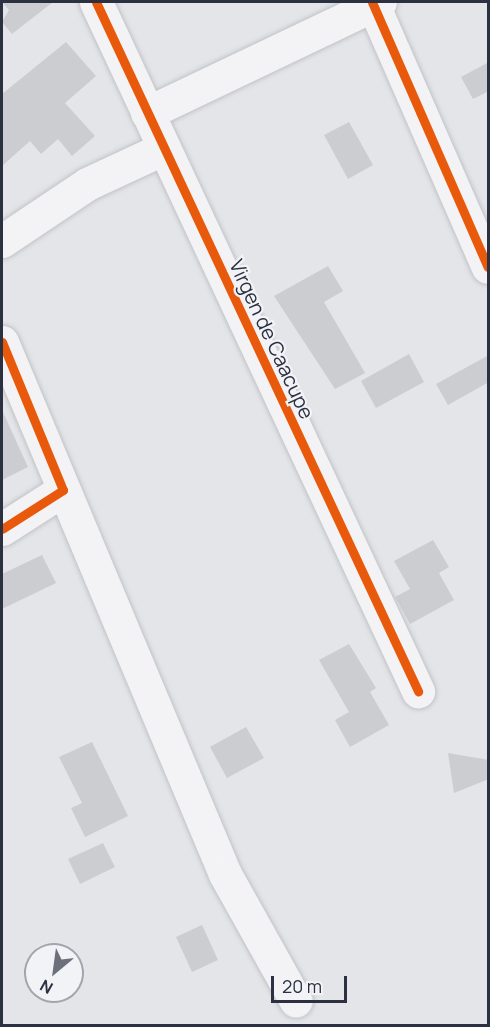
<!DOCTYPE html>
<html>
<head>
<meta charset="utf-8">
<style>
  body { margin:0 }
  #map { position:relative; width:490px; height:1027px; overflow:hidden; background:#e3e5e8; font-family:Manrope,sans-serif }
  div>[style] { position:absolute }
  .building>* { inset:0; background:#cccdd0 }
  .roads { filter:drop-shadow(0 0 2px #c1c3c6) drop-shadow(0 0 2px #c1c3c6) }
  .minor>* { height:33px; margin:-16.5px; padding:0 16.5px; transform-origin:16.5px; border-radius:16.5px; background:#f3f3f5 }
  .cycleway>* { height:9px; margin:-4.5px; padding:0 4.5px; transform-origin:4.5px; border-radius:4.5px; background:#e8590c }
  span { translate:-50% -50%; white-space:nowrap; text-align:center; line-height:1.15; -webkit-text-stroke:4.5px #f2f3f7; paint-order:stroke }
  .street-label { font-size:20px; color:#2b3140 }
  .frame { position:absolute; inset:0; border:3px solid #2b3140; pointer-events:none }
  .north { position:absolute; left:24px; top:943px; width:60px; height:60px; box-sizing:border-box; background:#f2f3f7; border:2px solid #a2a5ae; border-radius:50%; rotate:209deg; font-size:16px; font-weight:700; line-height:24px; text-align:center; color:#2b3140 }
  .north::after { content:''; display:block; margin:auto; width:21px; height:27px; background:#6b707b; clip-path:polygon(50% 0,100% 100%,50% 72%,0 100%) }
  .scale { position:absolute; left:271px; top:976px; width:76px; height:27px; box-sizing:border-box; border:3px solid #2b3140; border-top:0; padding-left:8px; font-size:18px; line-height:21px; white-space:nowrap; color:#2b3140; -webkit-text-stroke:4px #f2f3f7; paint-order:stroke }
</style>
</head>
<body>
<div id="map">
  <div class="building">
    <div style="clip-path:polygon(2px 2px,53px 2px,12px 34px,2px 22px,9px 10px)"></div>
    <div style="clip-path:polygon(66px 42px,96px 76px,65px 103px,95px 136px,72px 156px,58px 139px,41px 154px,30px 141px,2px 166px,2px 94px)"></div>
    <div style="clip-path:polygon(489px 62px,489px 91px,473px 99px,461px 77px)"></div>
    <div style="clip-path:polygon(349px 122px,373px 165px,348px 179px,324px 135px)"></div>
    <div style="clip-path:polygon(328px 266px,343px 291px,324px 302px,365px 373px,335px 389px,274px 296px)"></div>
    <div style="clip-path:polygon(409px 354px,424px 382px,376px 408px,361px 381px)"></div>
    <div style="clip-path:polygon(489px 355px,489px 382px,448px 405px,436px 384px)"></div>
    <div style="clip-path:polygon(2px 410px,28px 467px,2px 480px)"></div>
    <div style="clip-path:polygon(433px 540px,449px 567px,439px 573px,454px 600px,410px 624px,395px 597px,410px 589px,394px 561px)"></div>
    <div style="clip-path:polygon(42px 555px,56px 583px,2px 609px,2px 574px)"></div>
    <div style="clip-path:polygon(349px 644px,376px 688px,370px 692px,389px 725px,350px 747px,335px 720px,349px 712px,319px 660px)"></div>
    <div style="clip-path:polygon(246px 727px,264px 758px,227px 778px,210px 747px)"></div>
    <div style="clip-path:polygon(92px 742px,128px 816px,85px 837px,71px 808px,82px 803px,59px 757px)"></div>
    <div style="clip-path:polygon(448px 753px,489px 760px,489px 779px,454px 793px)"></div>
    <div style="clip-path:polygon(103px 843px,115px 867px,80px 884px,68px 859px)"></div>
    <div style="clip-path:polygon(202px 925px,218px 960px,192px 972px,176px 937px)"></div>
  </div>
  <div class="roads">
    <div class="minor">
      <div style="left:96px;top:2px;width:761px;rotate:64.95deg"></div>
      <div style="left:372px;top:2px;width:289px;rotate:66.4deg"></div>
      <div style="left:147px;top:113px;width:258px;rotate:-25.5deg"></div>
      <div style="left:2px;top:241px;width:102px;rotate:-33.8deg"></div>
      <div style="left:87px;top:184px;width:83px;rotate:-25deg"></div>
      <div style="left:2px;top:342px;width:577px;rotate:67.26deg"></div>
      <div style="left:225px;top:874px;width:145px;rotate:60.8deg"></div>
      <div style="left:2px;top:529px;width:72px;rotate:-32.6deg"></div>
    </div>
  </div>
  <div class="cycleway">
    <div style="left:96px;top:2px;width:761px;rotate:64.95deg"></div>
    <div style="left:372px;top:2px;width:289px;rotate:66.4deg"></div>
    <div style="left:2px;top:342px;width:160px;rotate:67.6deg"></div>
    <div style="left:63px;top:490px;width:72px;rotate:147.4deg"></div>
  </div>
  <div class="street-label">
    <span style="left:272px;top:339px;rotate:65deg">Virgen de Caacupe</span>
  </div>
  <div class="frame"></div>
  <div class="north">N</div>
  <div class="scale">20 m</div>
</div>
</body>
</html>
